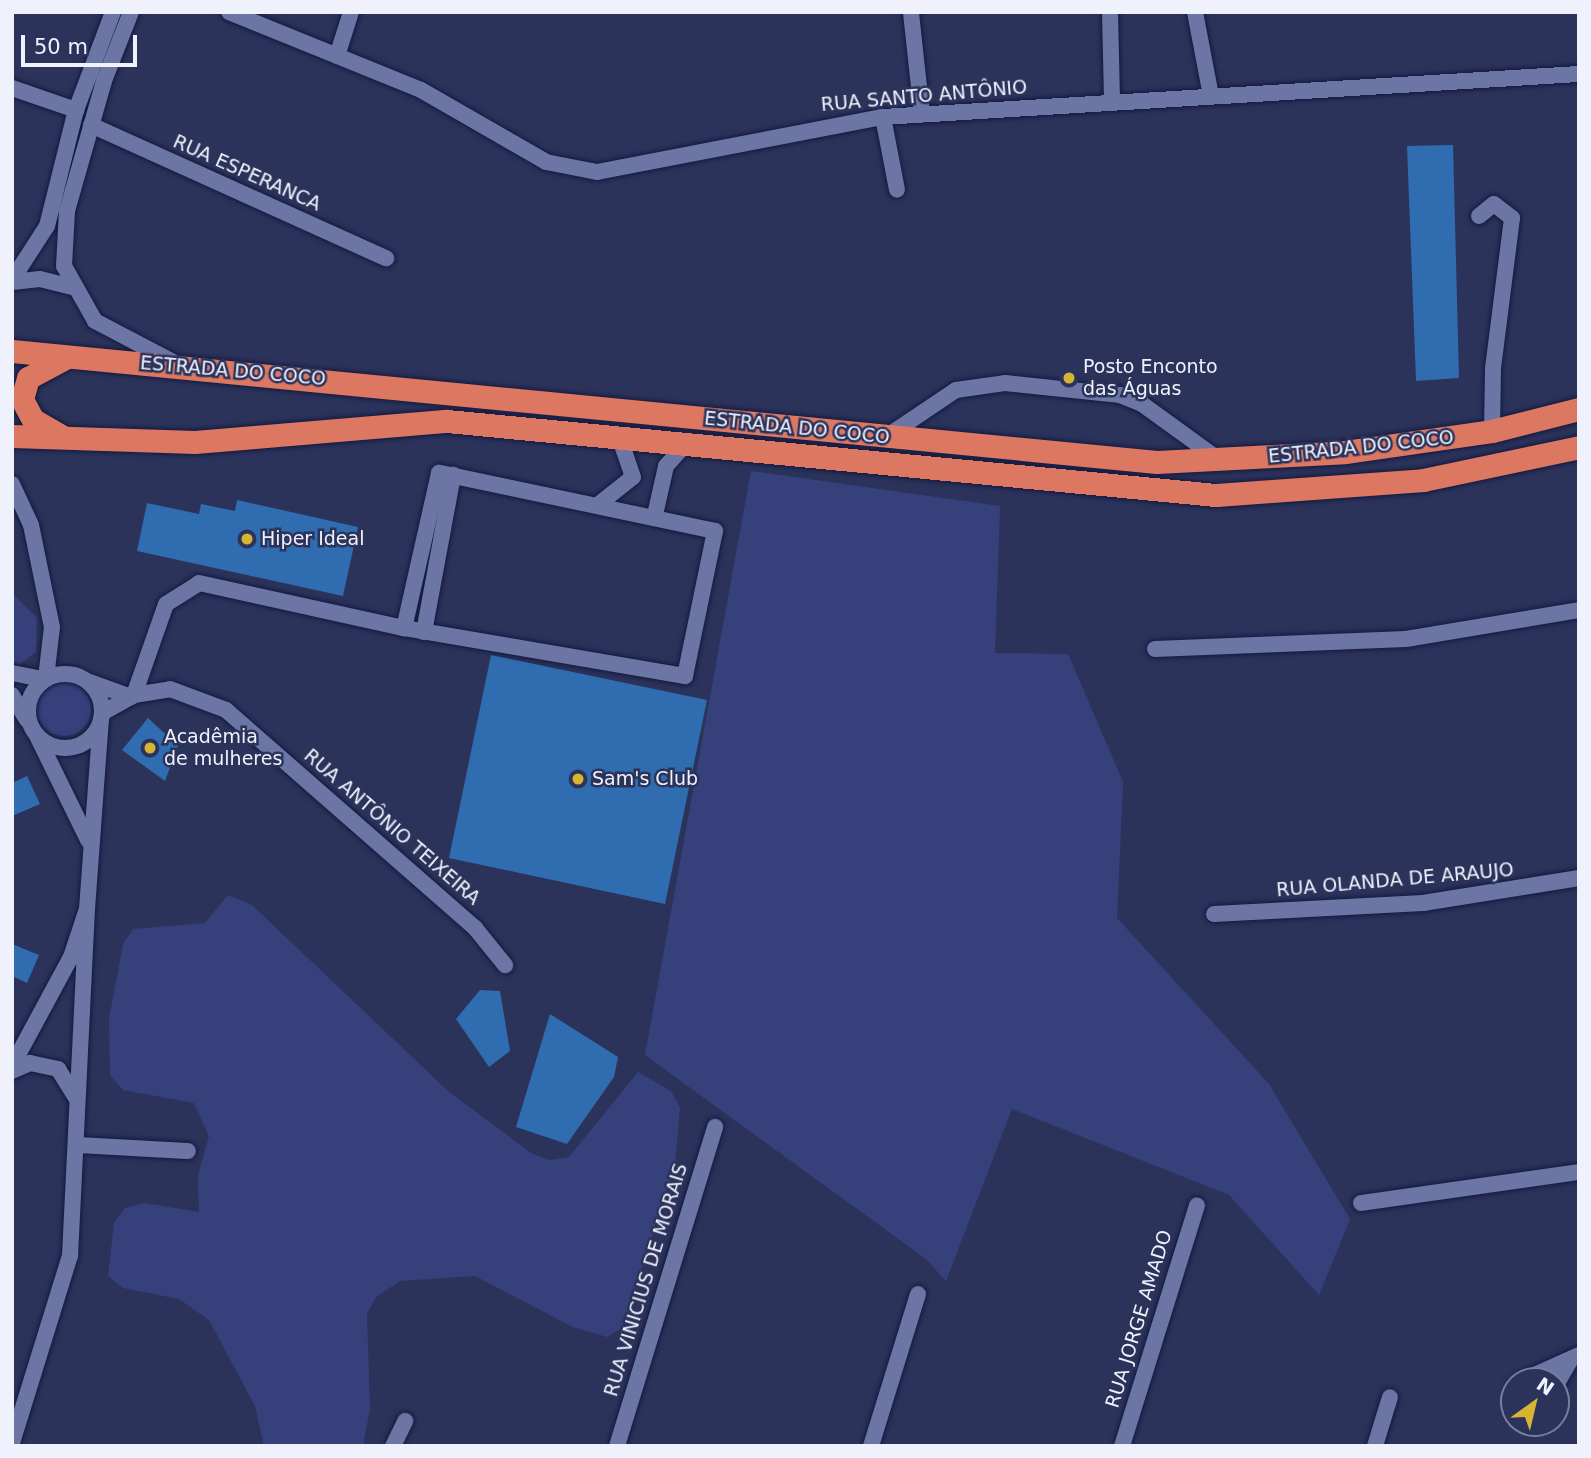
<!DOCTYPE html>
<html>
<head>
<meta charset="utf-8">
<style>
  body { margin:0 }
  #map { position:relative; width:1591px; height:1458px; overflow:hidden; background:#2b335b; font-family:"DejaVu Sans",sans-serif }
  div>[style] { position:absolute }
  .green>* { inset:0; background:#36417c }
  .round { border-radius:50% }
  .building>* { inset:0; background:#306cb0 }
  .roads { filter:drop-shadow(0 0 2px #14193f) drop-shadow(0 0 2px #14193f) }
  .minor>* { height:16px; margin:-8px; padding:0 8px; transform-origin:8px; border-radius:8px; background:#6b76a4 }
  .minor>.ring { margin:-8px; padding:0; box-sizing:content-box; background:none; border:16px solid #6b76a4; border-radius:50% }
  .highway>* { height:23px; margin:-11.5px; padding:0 11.5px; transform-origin:11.5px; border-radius:11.5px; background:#dc7862 }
  .dots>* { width:19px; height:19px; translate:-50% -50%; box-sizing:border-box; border:4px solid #2b335b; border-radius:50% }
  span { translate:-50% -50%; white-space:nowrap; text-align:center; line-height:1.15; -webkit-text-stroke:5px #2b335b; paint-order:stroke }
  .street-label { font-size:19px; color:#eff2fc }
  .poi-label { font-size:19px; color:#eff2fc }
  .left { translate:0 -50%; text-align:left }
  .frame { position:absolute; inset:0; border:14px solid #eff2fc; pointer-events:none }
  .north { position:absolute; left:1500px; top:1367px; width:70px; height:70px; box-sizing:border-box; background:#2b335b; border:2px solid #797f9b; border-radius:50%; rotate:34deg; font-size:19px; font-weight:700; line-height:28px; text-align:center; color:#eff2fc }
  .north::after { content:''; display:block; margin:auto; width:24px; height:32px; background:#d7b434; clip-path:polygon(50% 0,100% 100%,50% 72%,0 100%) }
  .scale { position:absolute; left:21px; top:35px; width:116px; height:32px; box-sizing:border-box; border:4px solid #eff2fc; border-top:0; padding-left:9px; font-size:21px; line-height:24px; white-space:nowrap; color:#eff2fc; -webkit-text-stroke:5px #2b335b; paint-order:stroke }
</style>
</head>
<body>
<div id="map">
  <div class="green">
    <div style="clip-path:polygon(751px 471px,1000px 506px,995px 653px,1068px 654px,1123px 782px,1117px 918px,1269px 1084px,1350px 1219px,1319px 1295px,1229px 1195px,1012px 1109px,946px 1281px,926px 1259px,645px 1055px)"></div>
    <div style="clip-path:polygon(12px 593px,37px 618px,36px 652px,19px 665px,12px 661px)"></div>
    <div class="round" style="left:37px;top:682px;width:54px;height:54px"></div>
    <div style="clip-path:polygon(228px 895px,252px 905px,448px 1091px,531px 1153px,549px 1160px,569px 1157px,638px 1072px,671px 1091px,680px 1108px,675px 1164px,622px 1328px,607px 1337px,573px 1327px,475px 1276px,400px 1281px,376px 1297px,367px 1314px,370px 1409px,363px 1446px,264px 1446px,255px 1406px,209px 1320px,179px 1299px,123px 1288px,108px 1276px,114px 1223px,125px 1208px,144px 1203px,199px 1212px,198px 1175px,209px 1136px,194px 1103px,123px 1090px,110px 1075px,109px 1019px,123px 944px,133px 929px,205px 923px)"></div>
  </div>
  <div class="building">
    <div style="clip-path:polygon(1453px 145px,1459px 378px,1416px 381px,1407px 146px)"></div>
    <div style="clip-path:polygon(237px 500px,358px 527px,343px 596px,137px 551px,147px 503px,199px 514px,201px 504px,235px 511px)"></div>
    <div style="clip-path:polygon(491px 655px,707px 700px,665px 904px,449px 858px)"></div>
    <div style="clip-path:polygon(148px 718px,178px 746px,165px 781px,122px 750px)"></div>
    <div style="clip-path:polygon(27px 776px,40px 804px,12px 816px,12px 783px)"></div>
    <div style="clip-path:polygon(12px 944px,39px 955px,27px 983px,12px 976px)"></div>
    <div style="clip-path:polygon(480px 990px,500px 991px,510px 1051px,489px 1067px,456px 1019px)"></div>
    <div style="clip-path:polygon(550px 1014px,618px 1057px,614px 1077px,567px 1144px,516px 1127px)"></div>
  </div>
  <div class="roads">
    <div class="minor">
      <div style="left:131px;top:12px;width:74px;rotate:111.4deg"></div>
      <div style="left:104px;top:81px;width:135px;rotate:105.9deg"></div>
      <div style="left:67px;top:211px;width:55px;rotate:93.1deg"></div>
      <div style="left:64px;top:266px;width:63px;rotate:60.6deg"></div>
      <div style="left:95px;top:321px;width:88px;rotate:27.7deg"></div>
      <div style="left:229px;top:12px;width:207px;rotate:22.1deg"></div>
      <div style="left:421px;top:90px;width:144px;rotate:29.9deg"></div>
      <div style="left:546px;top:162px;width:52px;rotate:11.1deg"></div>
      <div style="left:597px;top:172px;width:291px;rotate:-10.9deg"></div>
      <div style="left:883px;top:117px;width:697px;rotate:-3.54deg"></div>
      <div style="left:1110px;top:12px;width:91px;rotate:88.7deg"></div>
      <div style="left:1195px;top:12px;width:86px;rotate:79.2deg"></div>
      <div style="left:911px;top:13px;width:102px;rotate:83.8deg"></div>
      <div style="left:337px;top:56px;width:46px;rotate:-72.3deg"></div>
      <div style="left:12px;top:88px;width:68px;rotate:19deg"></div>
      <div style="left:883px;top:117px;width:74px;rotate:79.1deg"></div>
      <div style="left:91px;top:125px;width:324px;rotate:24.3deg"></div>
      <div style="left:1479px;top:216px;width:19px;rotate:-39deg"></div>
      <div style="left:1494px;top:204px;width:23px;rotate:38deg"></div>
      <div style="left:1512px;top:218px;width:152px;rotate:97.2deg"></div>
      <div style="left:1493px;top:369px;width:62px;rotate:90.9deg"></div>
      <div style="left:12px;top:280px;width:64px;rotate:-57.1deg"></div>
      <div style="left:47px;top:226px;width:120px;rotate:-76deg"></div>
      <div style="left:76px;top:110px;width:105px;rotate:-69.3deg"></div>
      <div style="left:12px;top:282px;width:28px;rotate:-6deg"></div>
      <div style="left:40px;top:279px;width:32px;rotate:14deg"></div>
      <div style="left:886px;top:437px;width:84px;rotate:-33.9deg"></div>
      <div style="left:956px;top:390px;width:49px;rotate:-8.1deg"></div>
      <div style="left:1005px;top:383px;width:116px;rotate:6deg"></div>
      <div style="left:1120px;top:395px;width:24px;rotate:22deg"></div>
      <div style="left:1142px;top:404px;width:94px;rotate:35.9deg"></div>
      <div style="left:12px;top:484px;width:45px;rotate:65.1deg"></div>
      <div style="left:31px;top:525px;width:104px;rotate:78.4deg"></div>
      <div style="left:52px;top:627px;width:51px;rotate:96.7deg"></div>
      <div style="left:599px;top:504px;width:43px;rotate:-38.5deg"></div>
      <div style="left:633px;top:477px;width:39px;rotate:-109deg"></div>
      <div style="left:655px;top:515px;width:50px;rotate:-77.3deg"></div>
      <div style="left:666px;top:466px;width:25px;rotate:-48deg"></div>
      <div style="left:424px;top:632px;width:160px;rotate:-79.5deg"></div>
      <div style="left:1155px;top:649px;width:251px;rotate:-2.3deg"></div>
      <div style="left:1406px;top:639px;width:175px;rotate:-9.5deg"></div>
      <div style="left:12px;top:673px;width:33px;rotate:11deg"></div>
      <div class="ring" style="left:28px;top:674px;width:58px;height:58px"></div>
      <div style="left:87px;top:681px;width:47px;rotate:20deg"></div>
      <div style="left:12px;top:695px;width:29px;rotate:59deg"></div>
      <div style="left:134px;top:695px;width:96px;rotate:-70.6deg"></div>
      <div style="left:166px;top:604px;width:39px;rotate:-32deg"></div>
      <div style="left:199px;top:583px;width:210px;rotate:12.4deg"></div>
      <div style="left:404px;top:628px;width:285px;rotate:9.7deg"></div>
      <div style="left:685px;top:676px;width:148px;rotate:-78.3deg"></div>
      <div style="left:715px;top:531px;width:282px;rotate:-168.1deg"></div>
      <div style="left:439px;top:473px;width:159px;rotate:102.7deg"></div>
      <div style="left:102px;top:713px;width:37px;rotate:-29deg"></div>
      <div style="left:134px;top:695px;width:36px;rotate:-9deg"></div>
      <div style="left:170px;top:689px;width:60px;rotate:20.6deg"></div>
      <div style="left:226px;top:710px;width:331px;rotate:41.2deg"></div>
      <div style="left:475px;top:928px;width:48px;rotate:51deg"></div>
      <div style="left:38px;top:738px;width:114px;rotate:63.9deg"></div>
      <div style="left:1214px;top:914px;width:209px;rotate:-3deg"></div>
      <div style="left:1423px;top:903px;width:158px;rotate:-9.1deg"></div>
      <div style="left:12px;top:1066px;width:124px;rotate:-61.6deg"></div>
      <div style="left:71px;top:957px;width:51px;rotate:-71.6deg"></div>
      <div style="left:87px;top:909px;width:190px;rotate:-85.8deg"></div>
      <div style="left:12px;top:1071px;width:20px;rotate:-24deg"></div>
      <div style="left:30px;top:1063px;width:29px;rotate:12deg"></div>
      <div style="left:58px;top:1069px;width:36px;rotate:58deg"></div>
      <div style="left:77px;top:1145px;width:111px;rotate:3.1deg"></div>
      <div style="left:1361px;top:1203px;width:220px;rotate:-8.1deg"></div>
      <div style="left:1521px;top:1381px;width:64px;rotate:-24.1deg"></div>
      <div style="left:1556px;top:1385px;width:30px;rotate:-60deg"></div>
      <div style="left:1514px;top:1389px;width:18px;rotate:90deg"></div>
      <div style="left:12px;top:1443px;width:196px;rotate:-72.8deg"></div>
      <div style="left:70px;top:1256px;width:347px;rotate:-87.2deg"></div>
      <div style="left:393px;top:1446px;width:28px;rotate:-64deg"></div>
      <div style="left:617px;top:1446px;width:334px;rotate:-72.9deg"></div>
      <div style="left:871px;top:1446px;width:159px;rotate:-72.8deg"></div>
      <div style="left:1122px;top:1446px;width:252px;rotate:-72.7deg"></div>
      <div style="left:1375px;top:1446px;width:51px;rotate:-73deg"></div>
    </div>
    <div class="highway">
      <div style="left:12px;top:351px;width:1150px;rotate:5.54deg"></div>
      <div style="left:1157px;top:462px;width:188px;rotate:-3deg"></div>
      <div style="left:1345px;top:452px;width:148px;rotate:-8.1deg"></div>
      <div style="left:1492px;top:431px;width:90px;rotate:-14.2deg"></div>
      <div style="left:12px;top:436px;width:183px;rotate:1.9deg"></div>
      <div style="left:195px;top:442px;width:253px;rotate:-4.8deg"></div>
      <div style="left:447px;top:421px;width:773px;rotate:5.5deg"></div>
      <div style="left:1216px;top:495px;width:208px;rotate:-4.1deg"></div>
      <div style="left:1423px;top:480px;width:159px;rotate:-11.9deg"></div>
      <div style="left:63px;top:437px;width:34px;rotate:-150deg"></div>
      <div style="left:33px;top:420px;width:24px;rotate:-118deg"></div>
      <div style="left:22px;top:399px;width:22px;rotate:-74deg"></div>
      <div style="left:28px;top:378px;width:42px;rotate:-28.4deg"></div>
    </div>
  </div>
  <div class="dots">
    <div style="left:1069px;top:378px;background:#d7b434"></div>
    <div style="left:247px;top:539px;background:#d7b434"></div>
    <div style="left:150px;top:748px;background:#d7b434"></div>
    <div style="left:578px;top:779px;background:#d7b434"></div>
  </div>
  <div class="street-label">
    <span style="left:924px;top:96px;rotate:-5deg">RUA SANTO ANTÔNIO</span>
    <span style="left:247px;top:173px;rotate:24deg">RUA ESPERANCA</span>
    <span style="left:233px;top:371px;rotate:5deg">ESTRADA DO COCO</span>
    <span style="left:797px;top:428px;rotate:6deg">ESTRADA DO COCO</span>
    <span style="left:1361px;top:447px;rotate:-6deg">ESTRADA DO COCO</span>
    <span style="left:392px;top:827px;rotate:41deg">RUA ANTÔNIO TEIXEIRA</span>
    <span style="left:1395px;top:880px;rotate:-5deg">RUA OLANDA DE ARAUJO</span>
    <span style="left:646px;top:1280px;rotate:-73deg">RUA VINICIUS DE MORAIS</span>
    <span style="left:1139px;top:1319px;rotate:-73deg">RUA JORGE AMADO</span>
  </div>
  <div class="poi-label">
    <span class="left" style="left:1083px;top:378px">Posto Enconto<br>das Águas</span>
    <span class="left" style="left:261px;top:539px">Hiper Ideal</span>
    <span class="left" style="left:164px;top:748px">Acadêmia<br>de mulheres</span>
    <span class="left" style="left:592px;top:779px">Sam's Club</span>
  </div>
  <div class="frame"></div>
  <div class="north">N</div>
  <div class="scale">50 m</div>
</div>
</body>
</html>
